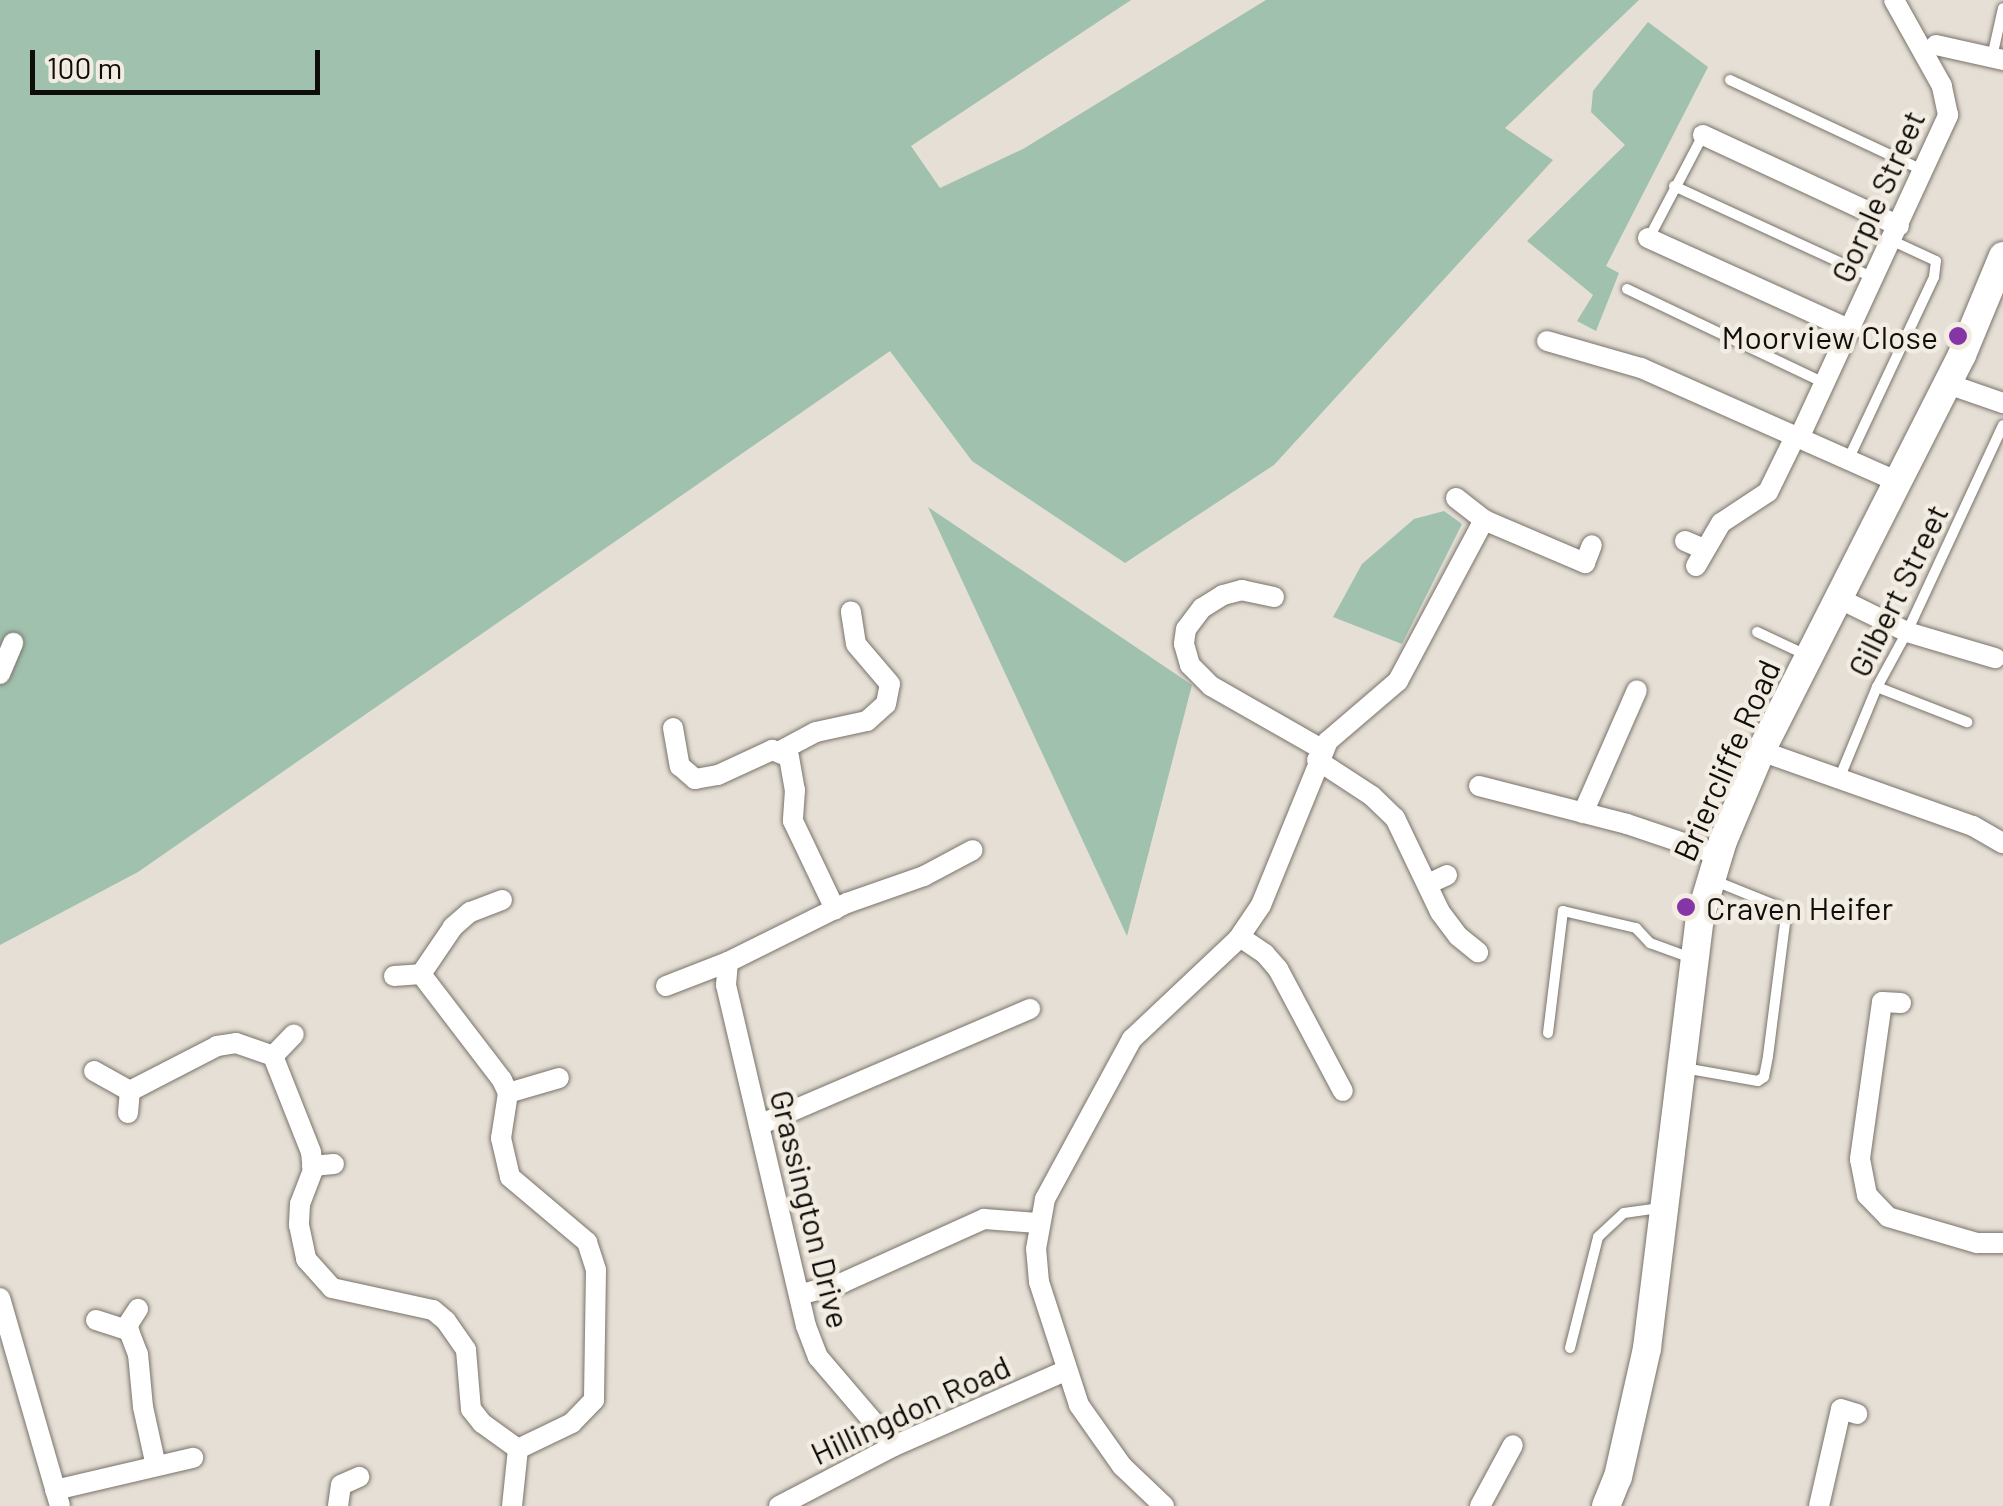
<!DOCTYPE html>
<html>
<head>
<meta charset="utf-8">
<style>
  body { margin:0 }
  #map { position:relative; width:2003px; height:1506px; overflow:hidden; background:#e5dfd5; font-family:Barlow,sans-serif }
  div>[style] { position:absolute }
  .green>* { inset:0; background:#a0c1ae }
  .roads { filter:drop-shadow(0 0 2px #79736b) drop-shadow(0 0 2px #79736b) }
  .lane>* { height:10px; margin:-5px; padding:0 5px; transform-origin:5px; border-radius:5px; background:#fff }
  .street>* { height:20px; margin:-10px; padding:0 10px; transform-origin:10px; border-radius:10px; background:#fff }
  .secondary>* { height:28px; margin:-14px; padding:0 14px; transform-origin:14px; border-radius:14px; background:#fff }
  .dots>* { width:28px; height:28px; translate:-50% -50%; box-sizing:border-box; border:5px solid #f2ece2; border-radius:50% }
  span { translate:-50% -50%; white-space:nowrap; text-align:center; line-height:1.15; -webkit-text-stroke:9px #f2ece2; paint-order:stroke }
  .street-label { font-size:32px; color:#100e0b }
  .poi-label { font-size:32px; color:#100e0b }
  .right { translate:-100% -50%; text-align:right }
  .left { translate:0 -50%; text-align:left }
  .scale { position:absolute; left:30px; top:50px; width:290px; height:45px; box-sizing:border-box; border:5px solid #100e0b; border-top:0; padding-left:12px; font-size:30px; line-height:35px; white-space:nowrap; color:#100e0b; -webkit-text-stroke:8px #f2ece2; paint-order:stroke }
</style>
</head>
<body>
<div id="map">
  <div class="green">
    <div style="clip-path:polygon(0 0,1131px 0,911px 146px,940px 188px,1023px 149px,1266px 0,1639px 0,1505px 128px,1553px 160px,1274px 465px,1125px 563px,972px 461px,890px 351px,138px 872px,0 945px)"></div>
    <div style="clip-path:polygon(1648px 22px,1708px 67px,1606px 266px,1619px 273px,1596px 331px,1577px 321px,1593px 295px,1527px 241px,1625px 145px,1591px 112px,1593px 91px)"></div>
    <div style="clip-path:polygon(928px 507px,1192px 685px,1127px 936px)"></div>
    <div style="clip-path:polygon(1444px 511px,1462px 524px,1402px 644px,1333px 617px,1362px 564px,1414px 519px)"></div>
  </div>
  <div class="roads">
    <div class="lane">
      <div style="left:1992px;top:57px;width:50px;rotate:-77.3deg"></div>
      <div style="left:1730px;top:80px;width:214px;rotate:25.1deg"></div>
      <div style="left:1674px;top:186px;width:220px;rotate:24.7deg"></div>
      <div style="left:1649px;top:238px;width:116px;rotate:-62.3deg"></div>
      <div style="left:1627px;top:289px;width:218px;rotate:25.5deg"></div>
      <div style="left:1848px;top:460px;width:202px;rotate:-64.8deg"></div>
      <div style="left:1934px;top:277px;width:16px;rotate:-83deg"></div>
      <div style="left:1936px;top:261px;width:47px;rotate:-155.1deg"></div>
      <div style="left:1757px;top:632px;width:54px;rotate:25.1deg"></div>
      <div style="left:1877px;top:687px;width:97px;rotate:21.3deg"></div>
      <div style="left:1839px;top:779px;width:100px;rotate:-67.6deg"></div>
      <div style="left:1877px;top:687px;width:63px;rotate:-61.4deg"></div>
      <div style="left:1907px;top:632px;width:228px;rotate:-65.1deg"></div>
      <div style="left:1548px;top:1033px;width:123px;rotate:-83deg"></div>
      <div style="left:1563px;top:911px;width:75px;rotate:13.1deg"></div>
      <div style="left:1636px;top:928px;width:21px;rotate:47deg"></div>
      <div style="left:1650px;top:943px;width:47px;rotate:20deg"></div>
      <div style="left:1684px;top:1068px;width:75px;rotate:10deg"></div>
      <div style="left:1758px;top:1081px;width:7px;rotate:-34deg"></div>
      <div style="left:1764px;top:1077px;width:21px;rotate:-79deg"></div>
      <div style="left:1768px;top:1056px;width:142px;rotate:-82.7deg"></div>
      <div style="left:1786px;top:915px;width:13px;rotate:-135deg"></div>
      <div style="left:1777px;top:906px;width:69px;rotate:-157.9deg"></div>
      <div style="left:1570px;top:1348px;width:114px;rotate:-75.8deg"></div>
      <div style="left:1598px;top:1237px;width:35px;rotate:-43deg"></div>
      <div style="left:1624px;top:1213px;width:37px;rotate:-8deg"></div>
    </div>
    <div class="street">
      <div style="left:1936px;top:45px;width:69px;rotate:12.6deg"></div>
      <div style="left:1703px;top:135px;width:216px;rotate:24.9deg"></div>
      <div style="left:1648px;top:238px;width:223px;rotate:24.4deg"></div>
      <div style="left:1547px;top:341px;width:98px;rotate:16deg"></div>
      <div style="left:1641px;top:368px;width:281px;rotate:23.9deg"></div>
      <div style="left:1948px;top:384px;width:58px;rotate:19.1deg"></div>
      <div style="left:1799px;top:438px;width:356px;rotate:-65.2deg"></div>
      <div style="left:1948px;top:115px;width:30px;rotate:-102deg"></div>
      <div style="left:1942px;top:86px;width:98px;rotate:-119.2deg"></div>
      <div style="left:1456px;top:498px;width:36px;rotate:38deg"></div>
      <div style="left:1484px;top:520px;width:110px;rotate:23.1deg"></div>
      <div style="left:1585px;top:563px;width:19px;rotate:-69deg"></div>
      <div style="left:1685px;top:541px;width:21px;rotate:23deg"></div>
      <div style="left:1696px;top:566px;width:50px;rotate:-59.8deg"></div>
      <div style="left:1721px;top:523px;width:56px;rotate:-33.4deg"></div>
      <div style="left:1768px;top:492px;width:61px;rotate:-63.9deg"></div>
      <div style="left:1274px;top:597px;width:33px;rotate:-168deg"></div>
      <div style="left:1242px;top:590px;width:20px;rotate:165deg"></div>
      <div style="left:1223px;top:595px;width:25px;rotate:148deg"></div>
      <div style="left:1202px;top:608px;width:26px;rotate:127deg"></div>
      <div style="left:1186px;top:629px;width:15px;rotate:98deg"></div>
      <div style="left:1184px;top:644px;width:22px;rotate:74deg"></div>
      <div style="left:1190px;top:665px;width:30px;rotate:45deg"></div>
      <div style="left:1211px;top:686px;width:129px;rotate:29.7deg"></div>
      <div style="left:1840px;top:599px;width:75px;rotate:26.2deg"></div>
      <div style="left:1907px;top:632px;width:92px;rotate:16.5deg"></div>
      <div style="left:0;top:674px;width:34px;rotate:-67deg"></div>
      <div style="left:673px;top:728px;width:39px;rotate:80deg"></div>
      <div style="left:680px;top:766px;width:20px;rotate:41deg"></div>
      <div style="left:695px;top:779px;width:23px;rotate:-10deg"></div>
      <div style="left:718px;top:775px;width:60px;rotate:-24.8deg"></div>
      <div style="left:772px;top:750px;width:18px;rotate:22deg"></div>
      <div style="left:789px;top:757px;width:34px;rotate:80deg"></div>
      <div style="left:795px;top:790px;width:31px;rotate:94deg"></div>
      <div style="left:793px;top:821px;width:98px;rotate:64.5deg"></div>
      <div style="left:782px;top:750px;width:38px;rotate:-28deg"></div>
      <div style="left:816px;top:732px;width:52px;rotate:-12.2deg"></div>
      <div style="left:867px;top:721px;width:25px;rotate:-42deg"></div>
      <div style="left:886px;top:704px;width:20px;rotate:-79deg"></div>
      <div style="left:890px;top:684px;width:52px;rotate:-130.4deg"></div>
      <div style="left:856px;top:644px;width:33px;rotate:-99deg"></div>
      <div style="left:1761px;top:751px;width:225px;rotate:19.5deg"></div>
      <div style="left:1973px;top:826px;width:34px;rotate:30deg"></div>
      <div style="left:1317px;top:760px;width:66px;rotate:33.2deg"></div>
      <div style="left:1372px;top:796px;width:32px;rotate:44deg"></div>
      <div style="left:1395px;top:818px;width:104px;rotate:64.4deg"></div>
      <div style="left:1440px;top:912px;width:30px;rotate:53deg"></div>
      <div style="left:1458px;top:936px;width:26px;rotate:39deg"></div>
      <div style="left:1479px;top:786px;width:153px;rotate:14.4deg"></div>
      <div style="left:1627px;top:824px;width:97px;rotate:18.6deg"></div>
      <div style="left:1583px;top:813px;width:134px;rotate:-66.3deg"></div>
      <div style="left:1428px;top:884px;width:21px;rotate:-25deg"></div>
      <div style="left:502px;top:900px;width:34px;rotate:159deg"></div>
      <div style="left:470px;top:912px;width:23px;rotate:139deg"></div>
      <div style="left:453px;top:927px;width:57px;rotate:124.2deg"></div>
      <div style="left:421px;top:974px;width:133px;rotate:52.6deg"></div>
      <div style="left:502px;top:1080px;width:14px;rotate:65deg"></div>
      <div style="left:508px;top:1093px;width:46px;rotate:98.8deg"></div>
      <div style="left:501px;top:1138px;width:40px;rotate:77deg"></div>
      <div style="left:510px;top:1177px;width:101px;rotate:40.2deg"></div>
      <div style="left:587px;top:1242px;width:29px;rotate:72deg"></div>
      <div style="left:596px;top:1270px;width:130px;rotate:90.9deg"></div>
      <div style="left:594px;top:1400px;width:32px;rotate:134deg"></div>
      <div style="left:572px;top:1423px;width:60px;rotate:154.3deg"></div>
      <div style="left:518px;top:1449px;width:57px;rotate:96deg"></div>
      <div style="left:1240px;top:937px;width:30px;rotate:34deg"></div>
      <div style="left:1265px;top:954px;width:20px;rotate:49deg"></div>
      <div style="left:1278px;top:969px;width:138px;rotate:62deg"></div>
      <div style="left:728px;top:962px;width:23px;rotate:95deg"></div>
      <div style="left:726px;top:985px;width:350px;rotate:76.8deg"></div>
      <div style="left:806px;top:1326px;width:33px;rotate:69deg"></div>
      <div style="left:818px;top:1357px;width:117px;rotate:49.5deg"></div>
      <div style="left:394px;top:976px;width:27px;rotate:-4deg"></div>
      <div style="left:666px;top:986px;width:66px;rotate:-21.2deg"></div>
      <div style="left:728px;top:962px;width:133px;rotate:-26.4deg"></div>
      <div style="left:847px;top:903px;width:82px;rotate:-19.3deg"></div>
      <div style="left:924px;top:876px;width:55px;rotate:-28deg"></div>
      <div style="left:1901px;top:1003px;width:19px;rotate:-177deg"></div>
      <div style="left:1882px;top:1002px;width:159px;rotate:98deg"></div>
      <div style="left:1860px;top:1159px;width:37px;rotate:79deg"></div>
      <div style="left:1867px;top:1195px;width:30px;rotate:46deg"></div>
      <div style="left:1888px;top:1217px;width:93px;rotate:16.3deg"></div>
      <div style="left:1977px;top:1243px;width:26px"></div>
      <div style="left:273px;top:1056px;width:30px;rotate:-46deg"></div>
      <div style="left:94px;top:1071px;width:41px;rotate:29.1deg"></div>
      <div style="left:130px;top:1091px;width:98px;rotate:-27.3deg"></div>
      <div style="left:217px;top:1046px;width:19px;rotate:-9deg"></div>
      <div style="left:236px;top:1043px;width:39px;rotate:19deg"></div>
      <div style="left:273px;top:1056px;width:103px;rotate:68.4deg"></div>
      <div style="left:311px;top:1152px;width:18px;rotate:84deg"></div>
      <div style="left:313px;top:1170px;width:36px;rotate:111deg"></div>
      <div style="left:300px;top:1204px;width:21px;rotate:93deg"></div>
      <div style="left:299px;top:1225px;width:35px;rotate:78deg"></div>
      <div style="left:306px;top:1259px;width:39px;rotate:48deg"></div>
      <div style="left:332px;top:1288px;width:103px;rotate:12.3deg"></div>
      <div style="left:433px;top:1310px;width:17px;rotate:40deg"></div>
      <div style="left:446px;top:1321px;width:35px;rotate:55deg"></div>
      <div style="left:466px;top:1350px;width:59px;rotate:85.2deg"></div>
      <div style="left:471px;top:1409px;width:18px;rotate:52deg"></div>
      <div style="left:482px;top:1423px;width:44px;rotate:35.8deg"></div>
      <div style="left:508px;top:1093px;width:53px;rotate:-16.4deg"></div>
      <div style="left:128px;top:1113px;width:22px;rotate:-85deg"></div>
      <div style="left:759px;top:1125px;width:295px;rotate:-23.2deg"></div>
      <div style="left:312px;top:1166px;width:22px;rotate:-5deg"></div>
      <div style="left:799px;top:1295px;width:45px;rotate:-15.6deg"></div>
      <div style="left:842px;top:1283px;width:156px;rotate:-24.3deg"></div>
      <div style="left:984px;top:1219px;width:54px;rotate:4.2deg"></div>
      <div style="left:0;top:1298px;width:216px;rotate:73.9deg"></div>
      <div style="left:96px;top:1320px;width:35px;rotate:18deg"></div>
      <div style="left:129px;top:1331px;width:25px;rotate:69deg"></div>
      <div style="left:138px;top:1354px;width:53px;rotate:84.6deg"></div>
      <div style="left:143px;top:1407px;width:60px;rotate:77.6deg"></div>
      <div style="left:125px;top:1329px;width:24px;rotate:-57deg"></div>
      <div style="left:55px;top:1490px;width:142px;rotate:-13.1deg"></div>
      <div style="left:338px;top:1506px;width:21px;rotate:-82deg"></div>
      <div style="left:341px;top:1485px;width:20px;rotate:-24deg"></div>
      <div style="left:779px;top:1506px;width:130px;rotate:-27.6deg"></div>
      <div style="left:894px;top:1446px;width:189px;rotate:-23.7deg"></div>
      <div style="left:1164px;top:1506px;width:58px;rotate:-136.4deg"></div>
      <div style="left:1122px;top:1466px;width:75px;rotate:-125.2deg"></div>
      <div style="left:1079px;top:1405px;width:129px;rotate:-108deg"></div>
      <div style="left:1039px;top:1282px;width:33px;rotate:-95deg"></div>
      <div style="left:1036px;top:1249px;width:51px;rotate:-79.8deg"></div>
      <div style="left:1045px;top:1199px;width:182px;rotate:-61.5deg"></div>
      <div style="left:1132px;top:1039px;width:146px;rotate:-43.3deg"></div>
      <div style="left:1238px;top:939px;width:41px;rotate:-55.9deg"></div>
      <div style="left:1261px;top:905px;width:177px;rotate:-67.8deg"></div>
      <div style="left:1328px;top:741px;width:92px;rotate:-40.6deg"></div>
      <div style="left:1398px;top:681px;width:183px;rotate:-61.9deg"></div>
      <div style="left:1480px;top:1506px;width:69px;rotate:-61.6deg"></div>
      <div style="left:1819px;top:1506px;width:99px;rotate:-77.2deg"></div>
      <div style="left:1841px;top:1409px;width:17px;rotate:17deg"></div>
    </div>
    <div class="secondary">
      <div style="left:1606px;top:1506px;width:31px;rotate:-68deg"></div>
      <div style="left:1618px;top:1477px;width:132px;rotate:-77.3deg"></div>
      <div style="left:1647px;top:1348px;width:434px;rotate:-83deg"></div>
      <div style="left:1700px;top:917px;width:79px;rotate:-73.2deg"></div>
      <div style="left:1723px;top:841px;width:98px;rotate:-67.1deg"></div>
      <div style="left:1761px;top:751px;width:444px;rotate:-63.1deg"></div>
      <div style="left:1962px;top:355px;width:107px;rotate:-67.5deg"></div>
    </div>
  </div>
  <div class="dots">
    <div style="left:1958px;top:336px;background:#8535a6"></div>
    <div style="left:1686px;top:907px;background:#8535a6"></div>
  </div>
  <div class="street-label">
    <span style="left:1877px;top:196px;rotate:-66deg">Gorple Street</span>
    <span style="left:1897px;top:590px;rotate:-64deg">Gilbert Street</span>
    <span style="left:1726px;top:760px;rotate:-66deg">Briercliffe Road</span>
    <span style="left:811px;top:1209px;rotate:76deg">Grassington Drive</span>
    <span style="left:910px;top:1409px;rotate:-25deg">Hillingdon Road</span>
  </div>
  <div class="poi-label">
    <span class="right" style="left:1938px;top:336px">Moorview Close</span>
    <span class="left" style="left:1706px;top:907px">Craven Heifer</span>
  </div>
  <div class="scale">100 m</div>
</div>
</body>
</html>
